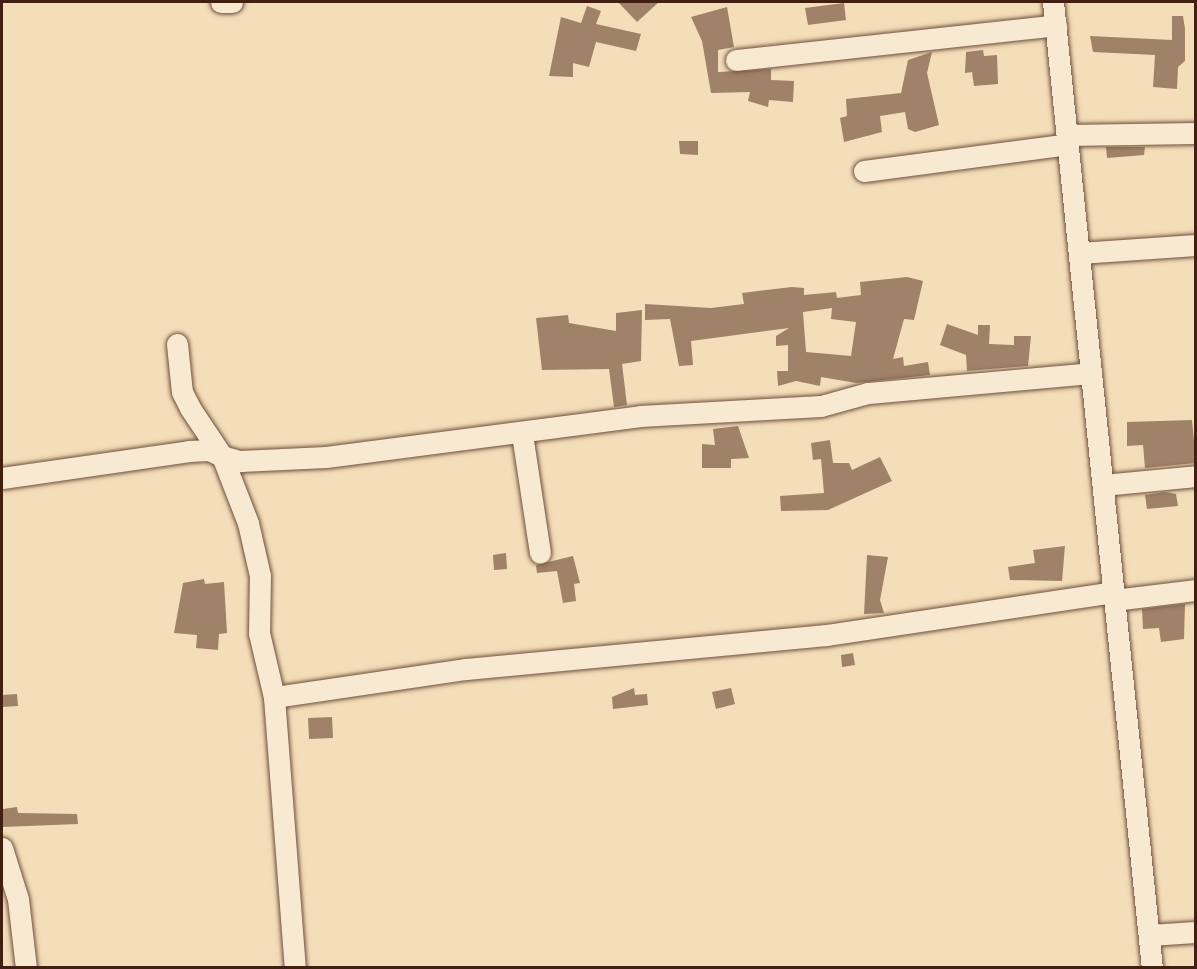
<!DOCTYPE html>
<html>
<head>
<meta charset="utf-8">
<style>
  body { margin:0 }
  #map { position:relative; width:1197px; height:969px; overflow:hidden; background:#f4ddb9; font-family:"IM FELL English",serif }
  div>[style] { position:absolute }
  .building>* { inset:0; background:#9f8268 }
  .roads { filter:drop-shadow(0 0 2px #6e4f3b) drop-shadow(0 0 2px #6e4f3b) }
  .minor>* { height:21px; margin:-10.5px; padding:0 10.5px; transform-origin:10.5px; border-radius:10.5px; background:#f8e9d2 }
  span { translate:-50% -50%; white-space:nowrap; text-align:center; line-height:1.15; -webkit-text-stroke:4.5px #f8e9d2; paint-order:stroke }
  .frame { position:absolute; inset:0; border:3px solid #422011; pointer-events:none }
</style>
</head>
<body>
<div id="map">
  <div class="building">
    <div style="clip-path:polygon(618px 2px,659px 2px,637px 22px)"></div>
    <div style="clip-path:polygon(844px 3px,846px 20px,808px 25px,805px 8px)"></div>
    <div style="clip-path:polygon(587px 6px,601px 11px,596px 24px,641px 34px,636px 51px,596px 42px,589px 67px,573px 63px,573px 77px,549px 76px,561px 17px,581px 23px)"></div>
    <div style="clip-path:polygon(727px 7px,734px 47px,718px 50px,718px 72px,771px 69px,771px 80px,794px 81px,793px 102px,769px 100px,768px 107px,748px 101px,750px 92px,711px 93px,702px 41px,691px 17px)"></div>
    <div style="clip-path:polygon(1172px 16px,1183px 16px,1185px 29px,1185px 61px,1178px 67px,1177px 89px,1153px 87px,1155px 55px,1093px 52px,1090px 36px,1172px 40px)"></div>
    <div style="clip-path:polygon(983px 50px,984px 56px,997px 55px,998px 84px,974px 86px,972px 72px,965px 73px,966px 52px)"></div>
    <div style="clip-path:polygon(932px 52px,927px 73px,939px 125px,915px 132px,908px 129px,905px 112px,880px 116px,882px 132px,844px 142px,840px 118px,847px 116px,846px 99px,901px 93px,908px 60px)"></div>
    <div style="clip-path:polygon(679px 141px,698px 141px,698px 155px,680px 154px)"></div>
    <div style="clip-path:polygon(1106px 147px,1145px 147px,1144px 155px,1107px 158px)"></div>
    <div style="clip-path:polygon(evenodd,907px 277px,923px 281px,914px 320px,904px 319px,893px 359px,903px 357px,904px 366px,928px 362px,930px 375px,856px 383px,821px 377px,820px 386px,796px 381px,778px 386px,777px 371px,788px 371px,788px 345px,776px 346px,776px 336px,789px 328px,691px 341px,693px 365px,679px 366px,670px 319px,645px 320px,645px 304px,711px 308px,744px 304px,742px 293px,792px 287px,804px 288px,804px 295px,836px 292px,837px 298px,861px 295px,860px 282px,907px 277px,832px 308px,831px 319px,856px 322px,851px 356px,806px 352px,803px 312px,832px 308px)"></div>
    <div style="clip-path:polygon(642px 310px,641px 361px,622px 364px,627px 405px,614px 407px,609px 369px,542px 370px,536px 318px,568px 315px,569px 323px,616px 331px,616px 313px)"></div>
    <div style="clip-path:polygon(947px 324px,978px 335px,978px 325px,990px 325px,989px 344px,1014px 345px,1014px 336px,1031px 336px,1028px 366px,967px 371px,966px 355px,940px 345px)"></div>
    <div style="clip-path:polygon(1192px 420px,1196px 463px,1145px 468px,1143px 445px,1127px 446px,1127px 422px)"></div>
    <div style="clip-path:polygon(738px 426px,749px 458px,731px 459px,731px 468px,702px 468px,702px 444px,715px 445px,713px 429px)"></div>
    <div style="clip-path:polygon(830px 440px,833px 463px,849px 463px,852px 470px,880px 457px,892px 481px,828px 510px,781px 511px,780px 496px,824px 493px,821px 459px,813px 460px,811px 443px)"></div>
    <div style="clip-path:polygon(1165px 492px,1176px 494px,1178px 506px,1147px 509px,1145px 495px)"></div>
    <div style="clip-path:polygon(1065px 546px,1062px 581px,1010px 580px,1008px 567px,1035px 563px,1033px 550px)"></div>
    <div style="clip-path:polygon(506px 553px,507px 569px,494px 570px,493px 555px)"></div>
    <div style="clip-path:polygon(867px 555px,888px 557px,880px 600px,884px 613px,864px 614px)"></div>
    <div style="clip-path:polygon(573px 556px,580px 583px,574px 584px,576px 601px,563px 603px,557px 571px,537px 573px,536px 565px)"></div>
    <div style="clip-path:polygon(204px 579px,205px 584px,224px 582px,227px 633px,219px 634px,218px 650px,196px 648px,197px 635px,174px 633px,183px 583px)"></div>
    <div style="clip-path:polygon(1185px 604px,1184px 639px,1161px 642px,1159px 628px,1143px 629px,1142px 609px)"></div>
    <div style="clip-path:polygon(853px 653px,855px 665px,842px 667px,841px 655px)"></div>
    <div style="clip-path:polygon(634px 688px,635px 695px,647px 694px,648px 705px,613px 709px,612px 697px)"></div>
    <div style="clip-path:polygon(731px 688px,735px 704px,716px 709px,712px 692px)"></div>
    <div style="clip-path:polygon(17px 694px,18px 706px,2px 707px,2px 695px)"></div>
    <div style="clip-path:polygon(332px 717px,333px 738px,309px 739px,308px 718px)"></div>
    <div style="clip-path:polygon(17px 807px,18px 813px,77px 814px,78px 824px,2px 827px,3px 809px)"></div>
  </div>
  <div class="roads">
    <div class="minor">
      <div style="left:221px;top:2px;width:11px"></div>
      <div style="left:1053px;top:2px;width:971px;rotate:84.15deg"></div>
      <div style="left:736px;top:60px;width:322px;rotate:-6.2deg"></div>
      <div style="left:1067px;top:135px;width:129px;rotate:-0.9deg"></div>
      <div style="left:864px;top:171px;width:206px;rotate:-7.5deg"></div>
      <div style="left:1079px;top:253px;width:117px;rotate:-3.9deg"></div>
      <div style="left:177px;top:344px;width:48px;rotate:84.1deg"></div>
      <div style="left:182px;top:392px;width:18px;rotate:63deg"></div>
      <div style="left:190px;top:408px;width:58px;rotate:56.3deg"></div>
      <div style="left:222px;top:456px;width:19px;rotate:16deg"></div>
      <div style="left:240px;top:461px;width:86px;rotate:-2.7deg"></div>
      <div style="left:326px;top:457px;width:317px;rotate:-7.4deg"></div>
      <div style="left:640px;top:416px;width:181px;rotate:-3.2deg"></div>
      <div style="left:821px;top:406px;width:49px;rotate:-15.5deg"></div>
      <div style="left:868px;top:393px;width:224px;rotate:-5.1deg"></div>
      <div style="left:522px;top:434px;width:120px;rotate:81.4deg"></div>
      <div style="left:2px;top:478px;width:189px;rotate:-8.2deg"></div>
      <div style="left:189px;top:451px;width:20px;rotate:-3deg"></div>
      <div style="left:209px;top:450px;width:14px;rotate:25deg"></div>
      <div style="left:222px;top:456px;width:72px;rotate:68.8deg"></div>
      <div style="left:248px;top:523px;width:54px;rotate:77.2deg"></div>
      <div style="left:260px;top:576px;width:57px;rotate:91deg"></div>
      <div style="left:259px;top:633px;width:66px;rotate:76.8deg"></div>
      <div style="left:274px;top:697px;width:272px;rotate:85.6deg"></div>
      <div style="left:1103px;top:485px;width:93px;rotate:-5.5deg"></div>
      <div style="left:1114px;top:600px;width:83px;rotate:-7deg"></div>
      <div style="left:274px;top:697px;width:194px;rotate:-8.3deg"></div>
      <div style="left:466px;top:669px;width:362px;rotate:-5.4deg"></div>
      <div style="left:826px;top:635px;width:290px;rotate:-8.5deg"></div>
      <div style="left:2px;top:848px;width:53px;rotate:72.6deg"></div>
      <div style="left:18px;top:899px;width:69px;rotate:83.4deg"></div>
      <div style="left:1149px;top:935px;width:47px;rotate:-3.7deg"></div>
    </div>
  </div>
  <div class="frame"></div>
</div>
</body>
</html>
